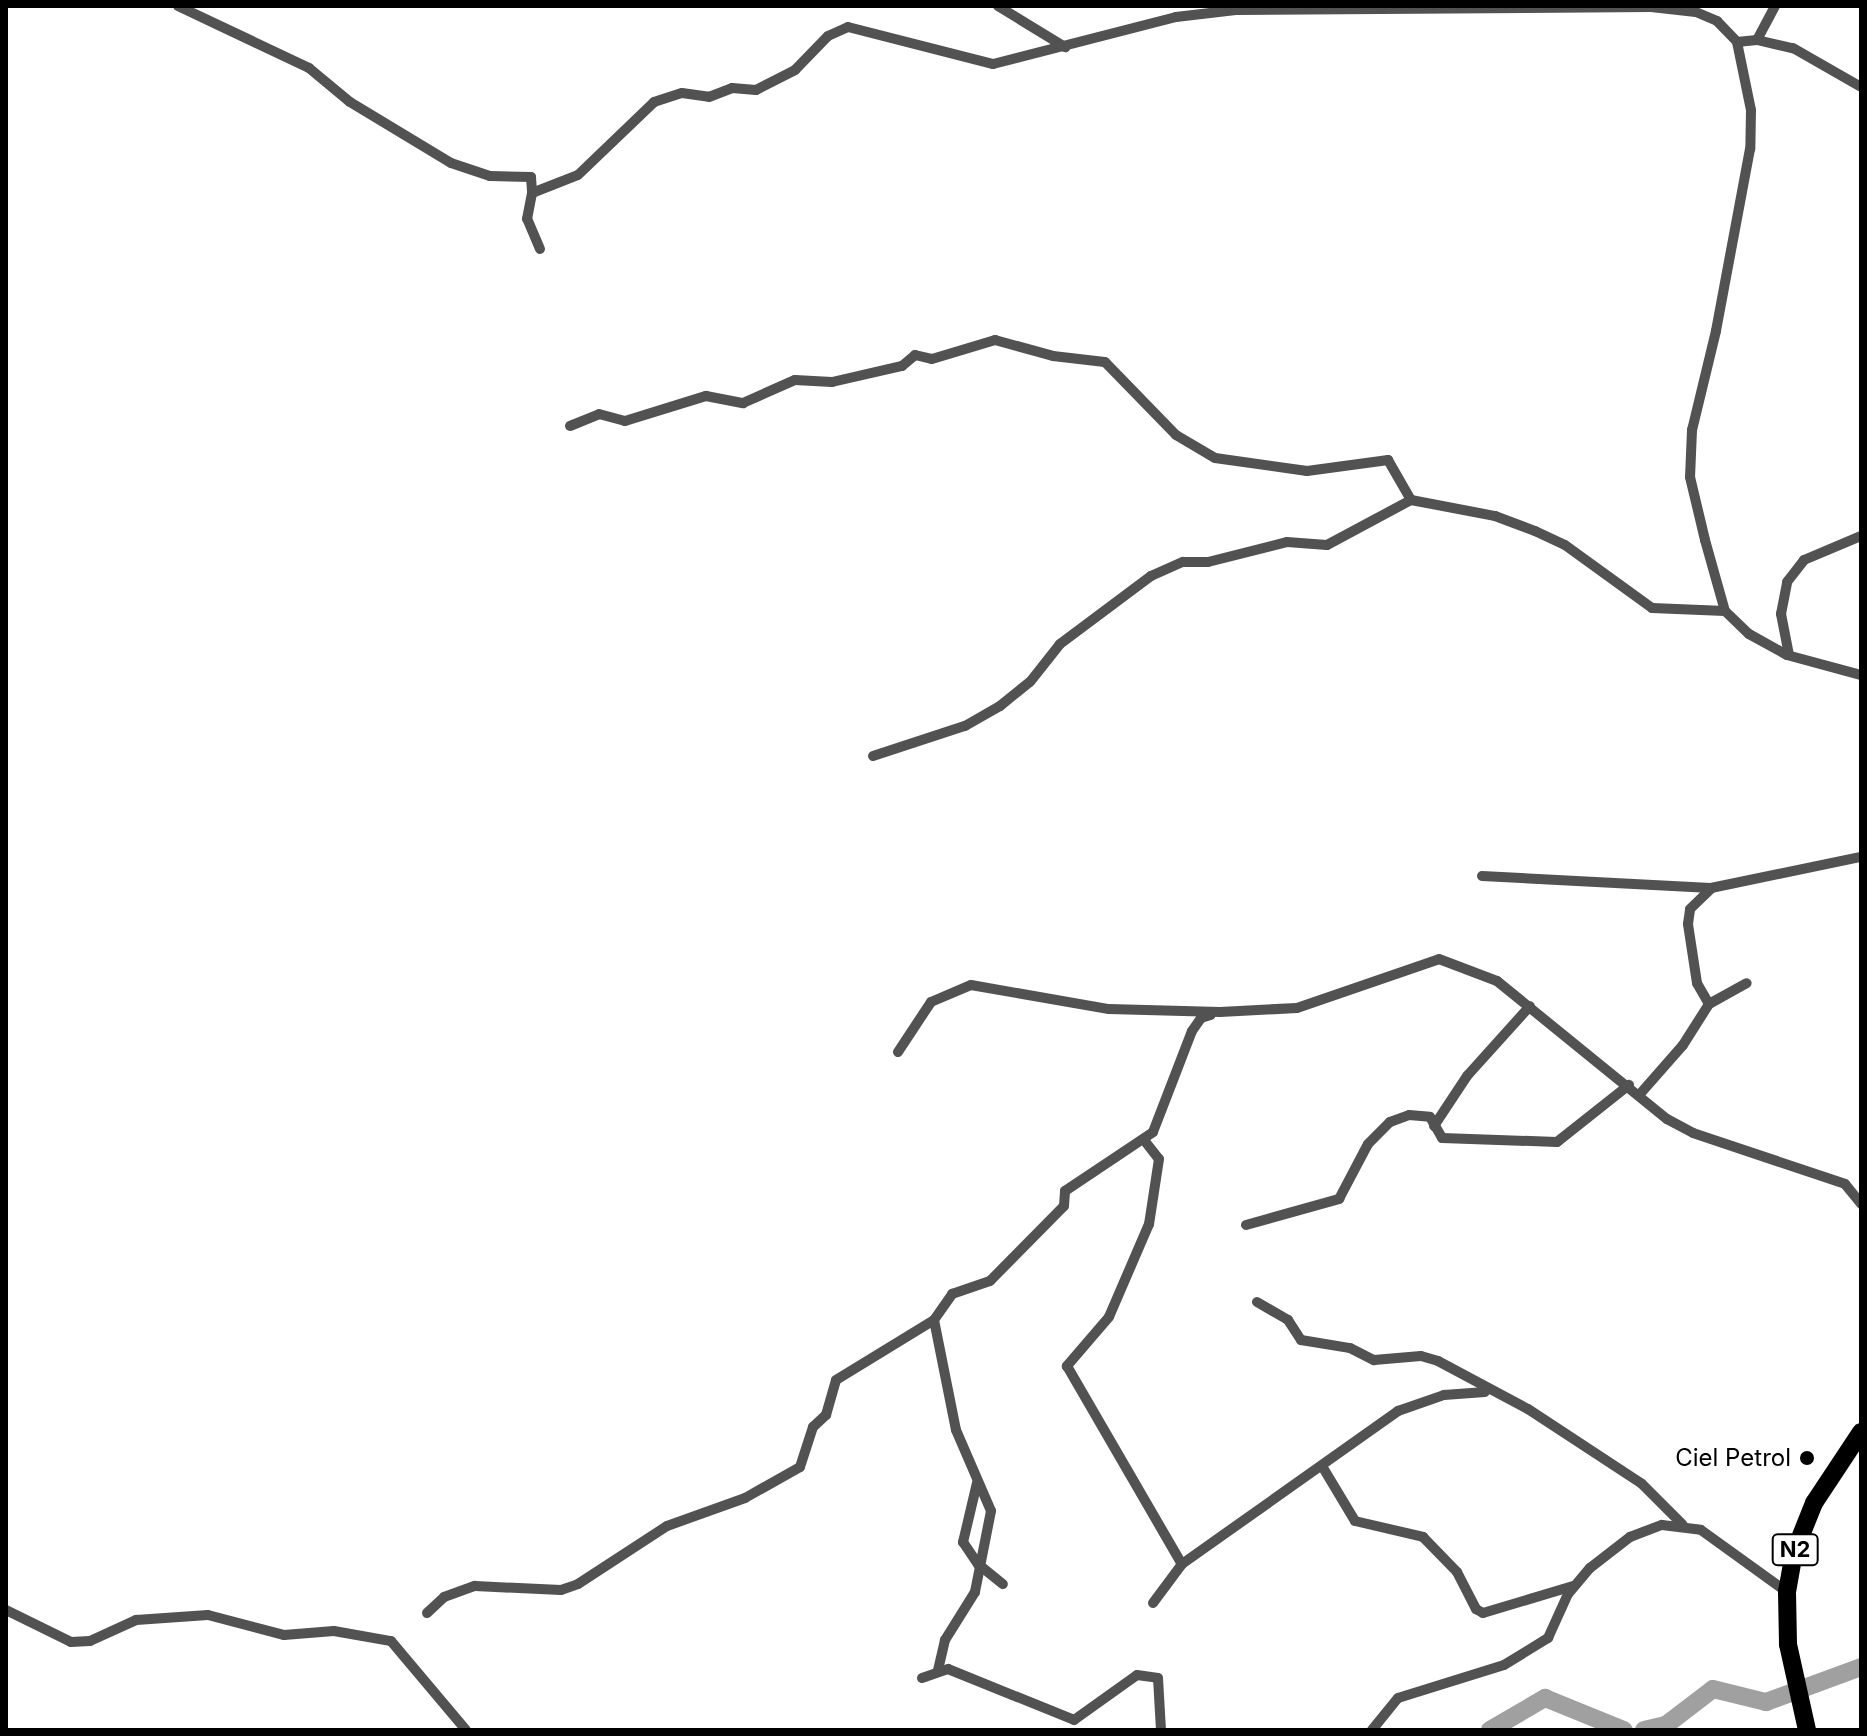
<!DOCTYPE html>
<html>
<head>
<meta charset="utf-8">
<style>
  body { margin:0 }
  #map { position:relative; width:1867px; height:1736px; overflow:hidden; background:#fff; font-family:Inter,sans-serif }
  div>[style] { position:absolute }
  .river>* { height:18px; margin:-9px; padding:0 9px; transform-origin:9px; border-radius:9px; background:#a0a0a0 }
  .minor>* { height:10px; margin:-5px; padding:0 5px; transform-origin:5px; border-radius:5px; background:#525252 }
  .trunk>* { height:18px; margin:-9px; padding:0 9px; transform-origin:9px; border-radius:9px; background:#000 }
  .dots>* { width:22px; height:22px; translate:-50% -50%; box-sizing:border-box; border:4px solid #fff; border-radius:50% }
  span { translate:-50% -50%; white-space:nowrap; text-align:center; line-height:1.15; -webkit-text-stroke:8px #fff; paint-order:stroke }
  .shield-label span { padding:2px 6px; background:#fff; border:2px solid; border-radius:6px; -webkit-text-stroke-width:0 }
  .shield-label { font-size:22px; color:#000; font-weight:700 }
  .poi-label { font-size:24px; color:#000 }
  .right { translate:-100% -50%; text-align:right }
  .frame { position:absolute; inset:0; border:8px solid #000; pointer-events:none }
</style>
</head>
<body>
<div id="map">
  <div class="river">
    <div style="left:1490px;top:1730px;width:64px;rotate:-30.2deg"></div>
    <div style="left:1545px;top:1698px;width:85px;rotate:22.1deg"></div>
    <div style="left:1644px;top:1730px;width:23px;rotate:-13deg"></div>
    <div style="left:1666px;top:1725px;width:59px;rotate:-37.5deg"></div>
    <div style="left:1713px;top:1689px;width:55px;rotate:13.8deg"></div>
    <div style="left:1766px;top:1702px;width:101px;rotate:-20.2deg"></div>
  </div>
  <div class="minor">
    <div style="left:178px;top:6px;width:145px;rotate:25.3deg"></div>
    <div style="left:309px;top:68px;width:53px;rotate:39.7deg"></div>
    <div style="left:350px;top:102px;width:118px;rotate:31.1deg"></div>
    <div style="left:451px;top:163px;width:41px;rotate:18.4deg"></div>
    <div style="left:490px;top:176px;width:41px;rotate:1.4deg"></div>
    <div style="left:531px;top:177px;width:16px;rotate:86deg"></div>
    <div style="left:998px;top:6px;width:79px;rotate:31.5deg"></div>
    <div style="left:1757px;top:40px;width:38px;rotate:-62deg"></div>
    <div style="left:1737px;top:42px;width:20px;rotate:-6deg"></div>
    <div style="left:1757px;top:40px;width:37px;rotate:13deg"></div>
    <div style="left:1793px;top:48px;width:78px;rotate:29.8deg"></div>
    <div style="left:540px;top:249px;width:33px;rotate:-113deg"></div>
    <div style="left:527px;top:219px;width:26px;rotate:-79deg"></div>
    <div style="left:532px;top:193px;width:49px;rotate:-21.4deg"></div>
    <div style="left:578px;top:175px;width:105px;rotate:-43.8deg"></div>
    <div style="left:654px;top:102px;width:29px;rotate:-18deg"></div>
    <div style="left:682px;top:93px;width:27px;rotate:8deg"></div>
    <div style="left:709px;top:97px;width:25px;rotate:-21deg"></div>
    <div style="left:732px;top:88px;width:24px;rotate:5deg"></div>
    <div style="left:756px;top:90px;width:44px;rotate:-27.1deg"></div>
    <div style="left:795px;top:70px;width:47px;rotate:-45.9deg"></div>
    <div style="left:828px;top:36px;width:22px;rotate:-24deg"></div>
    <div style="left:848px;top:27px;width:150px;rotate:14.3deg"></div>
    <div style="left:993px;top:64px;width:189px;rotate:-14.4deg"></div>
    <div style="left:1176px;top:17px;width:60px;rotate:-6.7deg"></div>
    <div style="left:1236px;top:10px;width:415px;rotate:-0.4deg"></div>
    <div style="left:1651px;top:7px;width:45px;rotate:6.3deg"></div>
    <div style="left:1696px;top:12px;width:23px;rotate:23deg"></div>
    <div style="left:1717px;top:21px;width:29px;rotate:46deg"></div>
    <div style="left:1737px;top:42px;width:69px;rotate:78.4deg"></div>
    <div style="left:1751px;top:110px;width:39px;rotate:91deg"></div>
    <div style="left:1750px;top:149px;width:185px;rotate:100.6deg"></div>
    <div style="left:1716px;top:331px;width:102px;rotate:103.6deg"></div>
    <div style="left:1692px;top:430px;width:47px;rotate:92.4deg"></div>
    <div style="left:1690px;top:477px;width:65px;rotate:76.6deg"></div>
    <div style="left:1705px;top:540px;width:74px;rotate:74.3deg"></div>
    <div style="left:1725px;top:611px;width:33px;rotate:44deg"></div>
    <div style="left:1749px;top:634px;width:43px;rotate:28.9deg"></div>
    <div style="left:1787px;top:655px;width:77px;rotate:15.1deg"></div>
    <div style="left:570px;top:426px;width:31px;rotate:-22deg"></div>
    <div style="left:599px;top:414px;width:27px;rotate:15deg"></div>
    <div style="left:625px;top:421px;width:85px;rotate:-17.2deg"></div>
    <div style="left:706px;top:396px;width:38px;rotate:11deg"></div>
    <div style="left:743px;top:403px;width:57px;rotate:-23.9deg"></div>
    <div style="left:795px;top:380px;width:37px;rotate:3deg"></div>
    <div style="left:832px;top:382px;width:72px;rotate:-12.9deg"></div>
    <div style="left:902px;top:366px;width:17px;rotate:-40deg"></div>
    <div style="left:915px;top:355px;width:17px;rotate:13deg"></div>
    <div style="left:932px;top:359px;width:66px;rotate:-16.8deg"></div>
    <div style="left:995px;top:340px;width:60px;rotate:15.4deg"></div>
    <div style="left:1053px;top:356px;width:52px;rotate:6.6deg"></div>
    <div style="left:1105px;top:362px;width:102px;rotate:45.8deg"></div>
    <div style="left:1176px;top:435px;width:45px;rotate:30.5deg"></div>
    <div style="left:1215px;top:458px;width:93px;rotate:8deg"></div>
    <div style="left:1307px;top:471px;width:82px;rotate:-7.7deg"></div>
    <div style="left:1388px;top:460px;width:46px;rotate:60.1deg"></div>
    <div style="left:1789px;top:655px;width:42px;rotate:-101deg"></div>
    <div style="left:1781px;top:614px;width:33px;rotate:-79deg"></div>
    <div style="left:1787px;top:582px;width:28px;rotate:-52deg"></div>
    <div style="left:1804px;top:560px;width:62px;rotate:-22.8deg"></div>
    <div style="left:873px;top:756px;width:97px;rotate:-18.1deg"></div>
    <div style="left:965px;top:726px;width:40px;rotate:-29.7deg"></div>
    <div style="left:1000px;top:706px;width:38px;rotate:-39deg"></div>
    <div style="left:1030px;top:682px;width:48px;rotate:-51.7deg"></div>
    <div style="left:1060px;top:644px;width:114px;rotate:-36.8deg"></div>
    <div style="left:1151px;top:576px;width:35px;rotate:-24deg"></div>
    <div style="left:1183px;top:562px;width:25px"></div>
    <div style="left:1208px;top:562px;width:81px;rotate:-14.2deg"></div>
    <div style="left:1287px;top:542px;width:40px;rotate:4.3deg"></div>
    <div style="left:1327px;top:545px;width:95px;rotate:-28.2deg"></div>
    <div style="left:1411px;top:500px;width:86px;rotate:10.8deg"></div>
    <div style="left:1495px;top:516px;width:43px;rotate:20.6deg"></div>
    <div style="left:1535px;top:531px;width:33px;rotate:25deg"></div>
    <div style="left:1565px;top:545px;width:107px;rotate:35.9deg"></div>
    <div style="left:1652px;top:608px;width:73px;rotate:2.4deg"></div>
    <div style="left:1482px;top:876px;width:229px;rotate:3deg"></div>
    <div style="left:1711px;top:888px;width:153px;rotate:-11.7deg"></div>
    <div style="left:1709px;top:1004px;width:24px;rotate:-120deg"></div>
    <div style="left:1697px;top:983px;width:60px;rotate:-98.7deg"></div>
    <div style="left:1688px;top:924px;width:15px;rotate:-82deg"></div>
    <div style="left:1690px;top:909px;width:30px;rotate:-44deg"></div>
    <div style="left:898px;top:1052px;width:60px;rotate:-56.6deg"></div>
    <div style="left:931px;top:1002px;width:43px;rotate:-23deg"></div>
    <div style="left:971px;top:985px;width:140px;rotate:9.9deg"></div>
    <div style="left:1109px;top:1009px;width:111px;rotate:1.5deg"></div>
    <div style="left:1220px;top:1012px;width:77px;rotate:-3deg"></div>
    <div style="left:1297px;top:1008px;width:150px;rotate:-19deg"></div>
    <div style="left:1439px;top:959px;width:62px;rotate:20.8deg"></div>
    <div style="left:1497px;top:981px;width:219px;rotate:39.1deg"></div>
    <div style="left:1667px;top:1119px;width:30px;rotate:28deg"></div>
    <div style="left:1693px;top:1133px;width:160px;rotate:18.5deg"></div>
    <div style="left:1845px;top:1184px;width:26px;rotate:51deg"></div>
    <div style="left:1640px;top:1094px;width:65px;rotate:-48.7deg"></div>
    <div style="left:1683px;top:1045px;width:49px;rotate:-57.6deg"></div>
    <div style="left:1709px;top:1004px;width:43px;rotate:-28.9deg"></div>
    <div style="left:1434px;top:1126px;width:60px;rotate:-56.6deg"></div>
    <div style="left:1467px;top:1076px;width:94px;rotate:-48deg"></div>
    <div style="left:1144px;top:1140px;width:24px;rotate:52deg"></div>
    <div style="left:1159px;top:1159px;width:66px;rotate:98.7deg"></div>
    <div style="left:1149px;top:1224px;width:101px;rotate:113.3deg"></div>
    <div style="left:1109px;top:1317px;width:65px;rotate:130.6deg"></div>
    <div style="left:1067px;top:1366px;width:229px;rotate:59.9deg"></div>
    <div style="left:1246px;top:1225px;width:97px;rotate:-15.6deg"></div>
    <div style="left:1339px;top:1199px;width:62px;rotate:-62.2deg"></div>
    <div style="left:1368px;top:1144px;width:31px;rotate:-45deg"></div>
    <div style="left:1390px;top:1122px;width:20px;rotate:-20deg"></div>
    <div style="left:1409px;top:1115px;width:21px;rotate:5deg"></div>
    <div style="left:1430px;top:1117px;width:24px;rotate:60deg"></div>
    <div style="left:1442px;top:1138px;width:115px;rotate:2deg"></div>
    <div style="left:1557px;top:1142px;width:92px;rotate:-38.4deg"></div>
    <div style="left:1257px;top:1302px;width:36px;rotate:30deg"></div>
    <div style="left:1288px;top:1320px;width:24px;rotate:57deg"></div>
    <div style="left:1301px;top:1340px;width:50px;rotate:9.3deg"></div>
    <div style="left:1350px;top:1348px;width:27px;rotate:27deg"></div>
    <div style="left:1374px;top:1360px;width:47px;rotate:-4.9deg"></div>
    <div style="left:1421px;top:1356px;width:18px;rotate:16deg"></div>
    <div style="left:1438px;top:1361px;width:102px;rotate:28.1deg"></div>
    <div style="left:1528px;top:1409px;width:136px;rotate:33.3deg"></div>
    <div style="left:1642px;top:1484px;width:57px;rotate:45deg"></div>
    <div style="left:934px;top:1320px;width:112px;rotate:78.7deg"></div>
    <div style="left:956px;top:1430px;width:88px;rotate:66.6deg"></div>
    <div style="left:991px;top:1511px;width:83px;rotate:101.2deg"></div>
    <div style="left:975px;top:1592px;width:57px;rotate:122deg"></div>
    <div style="left:945px;top:1640px;width:31px;rotate:103deg"></div>
    <div style="left:1322px;top:1466px;width:64px;rotate:59deg"></div>
    <div style="left:1355px;top:1521px;width:70px;rotate:13.2deg"></div>
    <div style="left:1423px;top:1537px;width:49px;rotate:45.8deg"></div>
    <div style="left:1457px;top:1572px;width:42px;rotate:62.8deg"></div>
    <div style="left:1476px;top:1609px;width:8px;rotate:30deg"></div>
    <div style="left:1483px;top:1613px;width:94px;rotate:-16.7deg"></div>
    <div style="left:977px;top:1483px;width:61px;rotate:103.3deg"></div>
    <div style="left:963px;top:1542px;width:27px;rotate:56deg"></div>
    <div style="left:978px;top:1564px;width:32px;rotate:39deg"></div>
    <div style="left:1153px;top:1603px;width:49px;rotate:-53.4deg"></div>
    <div style="left:1182px;top:1564px;width:265px;rotate:-35.3deg"></div>
    <div style="left:1398px;top:1411px;width:49px;rotate:-19.2deg"></div>
    <div style="left:1444px;top:1395px;width:41px;rotate:-4.2deg"></div>
    <div style="left:6px;top:1610px;width:72px;rotate:26.2deg"></div>
    <div style="left:71px;top:1642px;width:19px;rotate:-3deg"></div>
    <div style="left:90px;top:1641px;width:51px;rotate:-24.5deg"></div>
    <div style="left:136px;top:1620px;width:72px;rotate:-4deg"></div>
    <div style="left:208px;top:1615px;width:79px;rotate:14.7deg"></div>
    <div style="left:284px;top:1635px;width:50px;rotate:-4.6deg"></div>
    <div style="left:334px;top:1631px;width:58px;rotate:10deg"></div>
    <div style="left:391px;top:1641px;width:116px;rotate:49.9deg"></div>
    <div style="left:427px;top:1613px;width:23px;rotate:-43deg"></div>
    <div style="left:444px;top:1597px;width:33px;rotate:-20deg"></div>
    <div style="left:475px;top:1586px;width:86px;rotate:2.7deg"></div>
    <div style="left:561px;top:1590px;width:18px;rotate:-19deg"></div>
    <div style="left:578px;top:1584px;width:106px;rotate:-33.1deg"></div>
    <div style="left:667px;top:1526px;width:83px;rotate:-19.7deg"></div>
    <div style="left:745px;top:1498px;width:63px;rotate:-29.4deg"></div>
    <div style="left:800px;top:1467px;width:42px;rotate:-72deg"></div>
    <div style="left:813px;top:1427px;width:18px;rotate:-43deg"></div>
    <div style="left:826px;top:1415px;width:36px;rotate:-74deg"></div>
    <div style="left:836px;top:1380px;width:115px;rotate:-31.5deg"></div>
    <div style="left:934px;top:1320px;width:32px;rotate:-55deg"></div>
    <div style="left:952px;top:1294px;width:40px;rotate:-18.9deg"></div>
    <div style="left:990px;top:1281px;width:105px;rotate:-45.4deg"></div>
    <div style="left:1064px;top:1206px;width:15px;rotate:-86deg"></div>
    <div style="left:1065px;top:1191px;width:106px;rotate:-33.8deg"></div>
    <div style="left:1153px;top:1132px;width:108px;rotate:-68.9deg"></div>
    <div style="left:1192px;top:1031px;width:16px;rotate:-55deg"></div>
    <div style="left:1201px;top:1018px;width:10px;rotate:-17deg"></div>
    <div style="left:922px;top:1678px;width:28px;rotate:-19deg"></div>
    <div style="left:948px;top:1669px;width:136px;rotate:22deg"></div>
    <div style="left:1074px;top:1720px;width:77px;rotate:-35.5deg"></div>
    <div style="left:1137px;top:1675px;width:21px;rotate:8deg"></div>
    <div style="left:1158px;top:1678px;width:52px;rotate:86.7deg"></div>
    <div style="left:1372px;top:1730px;width:41px;rotate:-50.9deg"></div>
    <div style="left:1398px;top:1698px;width:111px;rotate:-17.3deg"></div>
    <div style="left:1504px;top:1665px;width:52px;rotate:-31.5deg"></div>
    <div style="left:1548px;top:1638px;width:48px;rotate:-65.6deg"></div>
    <div style="left:1568px;top:1594px;width:34px;rotate:-50deg"></div>
    <div style="left:1590px;top:1568px;width:51px;rotate:-37.8deg"></div>
    <div style="left:1630px;top:1537px;width:34px;rotate:-21deg"></div>
    <div style="left:1662px;top:1525px;width:39px;rotate:7deg"></div>
    <div style="left:1701px;top:1530px;width:106px;rotate:35.8deg"></div>
  </div>
  <div class="trunk">
    <div style="left:1807px;top:1730px;width:88px;rotate:-102.5deg"></div>
    <div style="left:1788px;top:1644px;width:52px;rotate:-91.1deg"></div>
    <div style="left:1787px;top:1592px;width:40px;rotate:-80deg"></div>
    <div style="left:1794px;top:1553px;width:54px;rotate:-68.2deg"></div>
    <div style="left:1814px;top:1503px;width:85px;rotate:-56.5deg"></div>
  </div>
  <div class="dots">
    <div style="left:1807px;top:1458px;background:#000"></div>
  </div>
  <div class="shield-label">
    <span style="left:1795px;top:1550px">N2</span>
  </div>
  <div class="poi-label">
    <span class="right" style="left:1791px;top:1458px">Ciel Petrol</span>
  </div>
  <div class="frame"></div>
</div>
</body>
</html>
